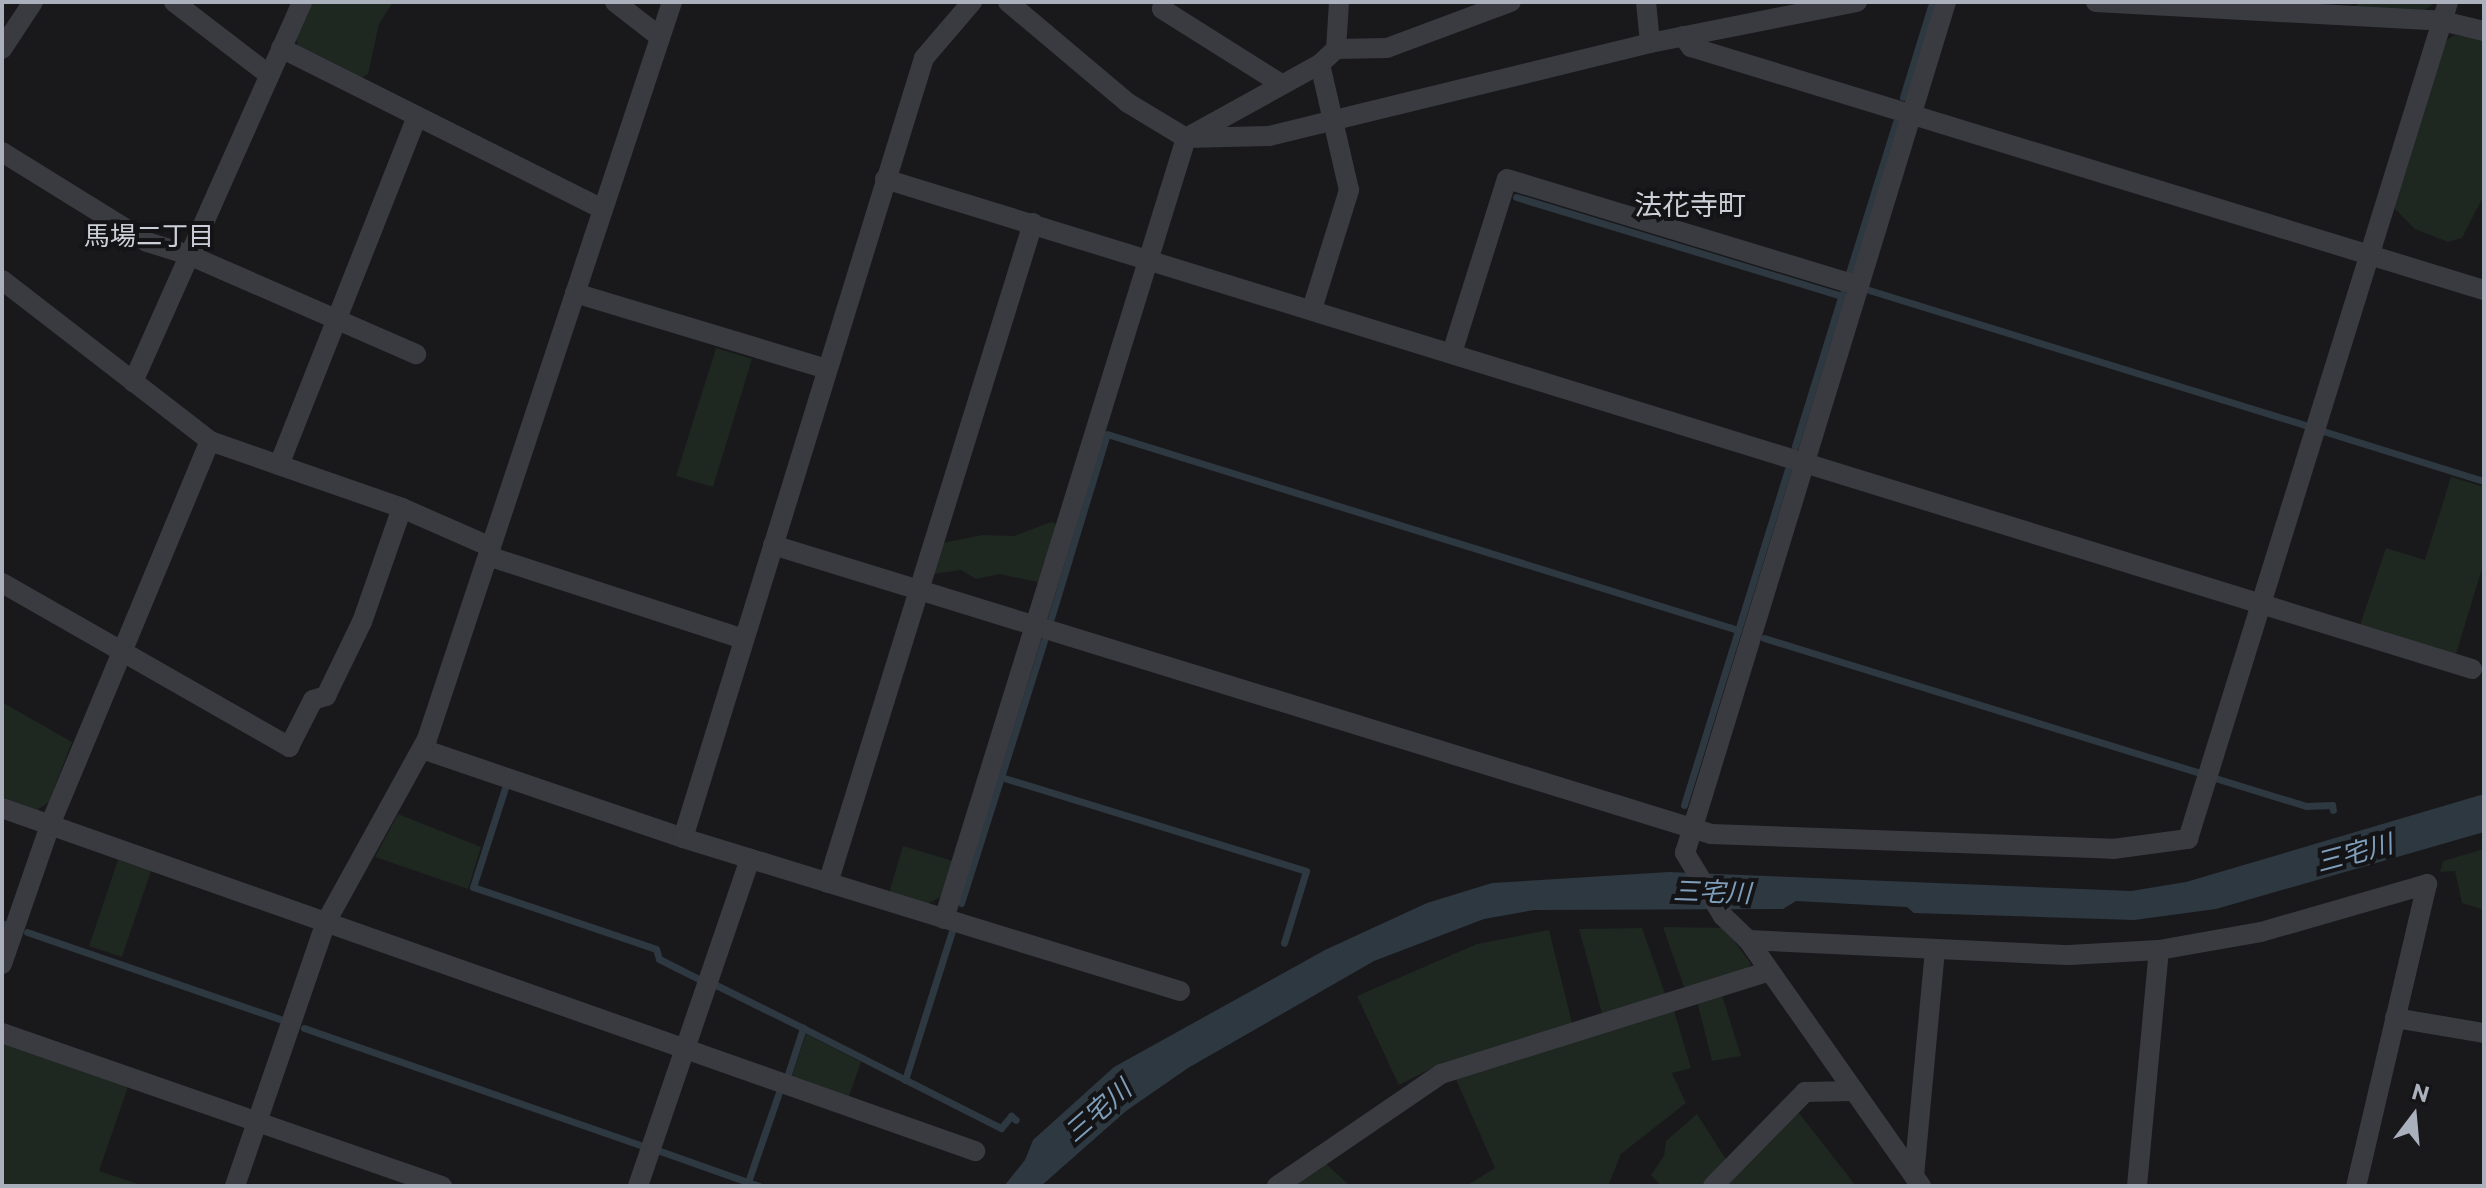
<!DOCTYPE html>
<html>
<head>
<meta charset="utf-8">
<style>
  body { margin:0 }
  #map { position:relative; width:2486px; height:1188px; overflow:hidden; background:#19191c; font-family:Commissioner,"Noto Sans JP",sans-serif }
  div>[style] { position:absolute }
  .green>* { inset:0; background:#1e2720 }
  .water>* { inset:0; background:#2d3841 }
  .stream>* { height:7px; margin:-3.5px; padding:0 3.5px; transform-origin:3.5px; border-radius:3.5px; background:#2d3841 }
  .street>* { height:20px; margin:-10px; padding:0 10px; transform-origin:10px; border-radius:10px; background:#3a3b41 }
  span { translate:-50% -50%; white-space:nowrap; text-align:center; line-height:1.15; -webkit-text-stroke:8px #141417; paint-order:stroke }
  .neighbourhood-label { font-size:26px; color:#cccfd8 }
  .water-label { font-size:26px; color:#7f9eba; font-style:italic }
  .quarter-label { font-size:28px; color:#cccfd8 }
  .frame { position:absolute; inset:0; border:4px solid #aab0bc; pointer-events:none }
  .north { position:absolute; left:2374px; top:1076px; width:80px; height:80px; -webkit-text-stroke:6px #141417; paint-order:stroke; rotate:16deg; font-size:22px; font-weight:700; line-height:32px; text-align:center; color:#aab0bc }
  .north::after { content:''; display:block; margin:auto; width:28px; height:36px; background:#aab0bc; clip-path:polygon(50% 0,100% 100%,50% 72%,0 100%) }
</style>
</head>
<body>
<div id="map">
  <div class="green">
    <div style="clip-path:polygon(312px 2px,393px 2px,379px 24px,368px 74px,360px 79px,298px 47px,296px 38px)"></div>
    <div style="clip-path:polygon(2358px 2px,2436px 2px,2423px 11px,2355px 9px)"></div>
    <div style="clip-path:polygon(2454px 35px,2484px 40px,2484px 195px,2462px 238px,2448px 242px,2415px 229px,2393px 207px,2442px 44px)"></div>
    <div style="clip-path:polygon(716px 348px,752px 359px,713px 487px,676px 476px)"></div>
    <div style="clip-path:polygon(2451px 477px,2484px 487px,2484px 562px,2456px 654px,2360px 625px,2386px 548px,2425px 560px)"></div>
    <div style="clip-path:polygon(1051px 522px,1057px 524px,1038px 582px,999px 574px,976px 579px,961px 570px,933px 574px,943px 543px,982px 535px,1014px 536px)"></div>
    <div style="clip-path:polygon(2px 702px,72px 742px,49px 802px,37px 810px,2px 797px)"></div>
    <div style="clip-path:polygon(398px 814px,481px 847px,468px 889px,375px 857px)"></div>
    <div style="clip-path:polygon(903px 846px,953px 861px,942px 896px,927px 904px,889px 893px)"></div>
    <div style="clip-path:polygon(2484px 849px,2484px 910px,2462px 903px,2455px 871px,2440px 872px,2443px 861px)"></div>
    <div style="clip-path:polygon(118px 860px,151px 871px,122px 957px,89px 946px)"></div>
    <div style="clip-path:polygon(1663px 927px,1725px 928px,1751px 964px,1742px 975px,1686px 993px)"></div>
    <div style="clip-path:polygon(1642px 928px,1667px 999px,1603px 1017px,1579px 929px)"></div>
    <div style="clip-path:polygon(1549px 930px,1573px 1027px,1442px 1063px,1399px 1085px,1357px 996px,1477px 944px)"></div>
    <div style="clip-path:polygon(1721px 992px,1741px 1056px,1712px 1061px,1697px 1001px)"></div>
    <div style="clip-path:polygon(1673px 1007px,1691px 1068px,1672px 1073px,1686px 1103px,1621px 1154px,1608px 1186px,1466px 1186px,1495px 1168px,1454px 1075px)"></div>
    <div style="clip-path:polygon(806px 1034px,861px 1062px,848px 1099px,791px 1079px)"></div>
    <div style="clip-path:polygon(2px 1041px,129px 1084px,99px 1171px,144px 1186px,2px 1186px)"></div>
    <div style="clip-path:polygon(1795px 1108px,1856px 1186px,1719px 1186px)"></div>
    <div style="clip-path:polygon(1697px 1114px,1727px 1161px,1702px 1186px,1661px 1186px,1651px 1175px,1664px 1156px,1666px 1141px)"></div>
    <div style="clip-path:polygon(1322px 1160px,1350px 1186px,1286px 1186px)"></div>
  </div>
  <div class="water">
    <div style="clip-path:polygon(2484px 794px,2484px 832px,2216px 909px,2134px 920px,1914px 913px,1907px 907px,1796px 901px,1783px 909px,1534px 910px,1484px 919px,1374px 961px,1188px 1068px,1126px 1111px,1041px 1186px,1004px 1186px,1025px 1160px,1033px 1140px,1114px 1067px,1325px 950px,1427px 903px,1492px 883px,1669px 872px,2131px 891px,2186px 882px)"></div>
  </div>
  <div class="stream">
    <div style="left:1903px;top:97px;width:95px;rotate:-72.9deg"></div>
    <div style="left:1516px;top:197px;width:340px;rotate:16.9deg"></div>
    <div style="left:1849px;top:273px;width:158px;rotate:-72.7deg"></div>
    <div style="left:1869px;top:290px;width:456px;rotate:17.2deg"></div>
    <div style="left:2323px;top:431px;width:169px;rotate:17.3deg"></div>
    <div style="left:1795px;top:446px;width:159px;rotate:-72.8deg"></div>
    <div style="left:1051px;top:618px;width:192px;rotate:-73.1deg"></div>
    <div style="left:1107px;top:434px;width:661px;rotate:17.26deg"></div>
    <div style="left:1764px;top:638px;width:453px;rotate:17.2deg"></div>
    <div style="left:1001px;top:777px;width:143px;rotate:-72.5deg"></div>
    <div style="left:2215px;top:778px;width:95px;rotate:17.1deg"></div>
    <div style="left:2306px;top:806px;width:26px;rotate:-2deg"></div>
    <div style="left:2332px;top:805px;width:5px;rotate:79deg"></div>
    <div style="left:505px;top:788px;width:104px;rotate:107.9deg"></div>
    <div style="left:473px;top:887px;width:193px;rotate:18.7deg"></div>
    <div style="left:656px;top:949px;width:10px;rotate:73deg"></div>
    <div style="left:659px;top:959px;width:51px;rotate:26.6deg"></div>
    <div style="left:1684px;top:805px;width:352px;rotate:-72.8deg"></div>
    <div style="left:961px;top:903px;width:132px;rotate:-72.4deg"></div>
    <div style="left:1001px;top:777px;width:319px;rotate:17.1deg"></div>
    <div style="left:1306px;top:871px;width:75px;rotate:107deg"></div>
    <div style="left:2px;top:923px;width:2px;rotate:27deg"></div>
    <div style="left:27px;top:932px;width:270px;rotate:19deg"></div>
    <div style="left:716px;top:985px;width:97px;rotate:26.3deg"></div>
    <div style="left:304px;top:1028px;width:362px;rotate:19.2deg"></div>
    <div style="left:787px;top:1077px;width:52px;rotate:-71.9deg"></div>
    <div style="left:803px;top:1028px;width:222px;rotate:26.8deg"></div>
    <div style="left:1001px;top:1128px;width:16px;rotate:-50deg"></div>
    <div style="left:1011px;top:1116px;width:6px;rotate:39deg"></div>
    <div style="left:905px;top:1080px;width:156px;rotate:-72.5deg"></div>
    <div style="left:660px;top:1151px;width:105px;rotate:19.5deg"></div>
    <div style="left:747px;top:1185px;width:102px;rotate:-71deg"></div>
  </div>
  <div class="street">
    <div style="left:174px;top:2px;width:120px;rotate:37.5deg"></div>
    <div style="left:615px;top:2px;width:57px;rotate:37.9deg"></div>
    <div style="left:1008px;top:2px;width:157px;rotate:40.1deg"></div>
    <div style="left:1128px;top:103px;width:68px;rotate:31.1deg"></div>
    <div style="left:1186px;top:138px;width:83px;rotate:-1.4deg"></div>
    <div style="left:1269px;top:136px;width:392px;rotate:-13.7deg"></div>
    <div style="left:1650px;top:43px;width:211px;rotate:-11.2deg"></div>
    <div style="left:1164px;top:2px;width:7px;rotate:106deg"></div>
    <div style="left:1162px;top:9px;width:137px;rotate:32.2deg"></div>
    <div style="left:1646px;top:2px;width:41px;rotate:84.4deg"></div>
    <div style="left:2096px;top:2px;width:347px;rotate:3.1deg"></div>
    <div style="left:2442px;top:21px;width:43px;rotate:13.4deg"></div>
    <div style="left:1683px;top:36px;width:14px;rotate:54deg"></div>
    <div style="left:1691px;top:47px;width:829px;rotate:17.04deg"></div>
    <div style="left:281px;top:48px;width:360px;rotate:26.6deg"></div>
    <div style="left:2px;top:49px;width:56px;rotate:-56.6deg"></div>
    <div style="left:1336px;top:49px;width:51px;rotate:-1.1deg"></div>
    <div style="left:1387px;top:48px;width:132px;rotate:-20.4deg"></div>
    <div style="left:2px;top:152px;width:171px;rotate:31.8deg"></div>
    <div style="left:147px;top:242px;width:44px;rotate:17.2deg"></div>
    <div style="left:189px;top:255px;width:248px;rotate:23.6deg"></div>
    <div style="left:885px;top:179px;width:1661px;rotate:17.16deg"></div>
    <div style="left:2px;top:280px;width:263px;rotate:37.7deg"></div>
    <div style="left:210px;top:441px;width:203px;rotate:19.2deg"></div>
    <div style="left:402px;top:508px;width:97px;rotate:23.7deg"></div>
    <div style="left:575px;top:293px;width:263px;rotate:16.8deg"></div>
    <div style="left:1312px;top:309px;width:125px;rotate:-72.7deg"></div>
    <div style="left:1349px;top:190px;width:129px;rotate:-103deg"></div>
    <div style="left:1452px;top:353px;width:182px;rotate:-72.5deg"></div>
    <div style="left:1507px;top:179px;width:368px;rotate:16.9deg"></div>
    <div style="left:133px;top:382px;width:416px;rotate:-66deg"></div>
    <div style="left:279px;top:465px;width:375px;rotate:-68.4deg"></div>
    <div style="left:773px;top:545px;width:982px;rotate:17.12deg"></div>
    <div style="left:1711px;top:834px;width:402px;rotate:2.1deg"></div>
    <div style="left:2113px;top:849px;width:76px;rotate:-7.6deg"></div>
    <div style="left:2188px;top:839px;width:876px;rotate:-72.74deg"></div>
    <div style="left:488px;top:556px;width:269px;rotate:18deg"></div>
    <div style="left:2px;top:583px;width:331px;rotate:29.7deg"></div>
    <div style="left:289px;top:747px;width:53px;rotate:-62.9deg"></div>
    <div style="left:313px;top:700px;width:14px;rotate:-17deg"></div>
    <div style="left:326px;top:696px;width:82px;rotate:-64.1deg"></div>
    <div style="left:362px;top:622px;width:121px;rotate:-70.7deg"></div>
    <div style="left:422px;top:749px;width:276px;rotate:18.8deg"></div>
    <div style="left:683px;top:838px;width:520px;rotate:17.11deg"></div>
    <div style="left:2px;top:808px;width:1032px;rotate:19.42deg"></div>
    <div style="left:683px;top:838px;width:816px;rotate:-72.83deg"></div>
    <div style="left:924px;top:58px;width:74px;rotate:-49.4deg"></div>
    <div style="left:828px;top:883px;width:691px;rotate:-72.74deg"></div>
    <div style="left:944px;top:919px;width:818px;rotate:-72.78deg"></div>
    <div style="left:1186px;top:138px;width:153px;rotate:-28.9deg"></div>
    <div style="left:1320px;top:64px;width:22px;rotate:-43deg"></div>
    <div style="left:1336px;top:49px;width:47px;rotate:-86.3deg"></div>
    <div style="left:1748px;top:940px;width:321px;rotate:2.7deg"></div>
    <div style="left:2069px;top:955px;width:90px;rotate:-3.2deg"></div>
    <div style="left:2159px;top:950px;width:104px;rotate:-10deg"></div>
    <div style="left:2261px;top:932px;width:173px;rotate:-16.1deg"></div>
    <div style="left:2427px;top:884px;width:310px;rotate:103.2deg"></div>
    <div style="left:2px;top:964px;width:147px;rotate:-70.9deg"></div>
    <div style="left:50px;top:825px;width:416px;rotate:-67.4deg"></div>
    <div style="left:2395px;top:1018px;width:90px;rotate:9.6deg"></div>
    <div style="left:2px;top:1033px;width:466px;rotate:19.2deg"></div>
    <div style="left:1914px;top:1176px;width:228px;rotate:-84.7deg"></div>
    <div style="left:235px;top:1186px;width:279px;rotate:-71deg"></div>
    <div style="left:326px;top:922px;width:209px;rotate:-61.1deg"></div>
    <div style="left:427px;top:739px;width:777px;rotate:-71.61deg"></div>
    <div style="left:638px;top:1186px;width:346px;rotate:-71.1deg"></div>
    <div style="left:1277px;top:1186px;width:199px;rotate:-34.3deg"></div>
    <div style="left:1441px;top:1074px;width:344px;rotate:-17.4deg"></div>
    <div style="left:1713px;top:1186px;width:132px;rotate:-45.6deg"></div>
    <div style="left:1805px;top:1092px;width:49px;rotate:-1.2deg"></div>
    <div style="left:1921px;top:1186px;width:301px;rotate:-125.1deg"></div>
    <div style="left:1748px;top:940px;width:35px;rotate:-136deg"></div>
    <div style="left:1723px;top:916px;width:74px;rotate:-121.1deg"></div>
    <div style="left:1685px;top:853px;width:890px;rotate:-72.95deg"></div>
    <div style="left:2137px;top:1186px;width:237px;rotate:-84.7deg"></div>
  </div>
  <div class="neighbourhood-label">
    <span style="left:149px;top:235px">馬場二丁目</span>
  </div>
  <div class="water-label">
    <span style="left:2354px;top:852px;rotate:-15deg">三宅川</span>
    <span style="left:1712px;top:891px;rotate:2deg">三宅川</span>
    <span style="left:1097px;top:1110px;rotate:-41deg">三宅川</span>
  </div>
  <div class="quarter-label">
    <span style="left:1690px;top:204px">法花寺町</span>
  </div>
  <div class="frame"></div>
  <div class="north">N</div>
</div>
</body>
</html>
